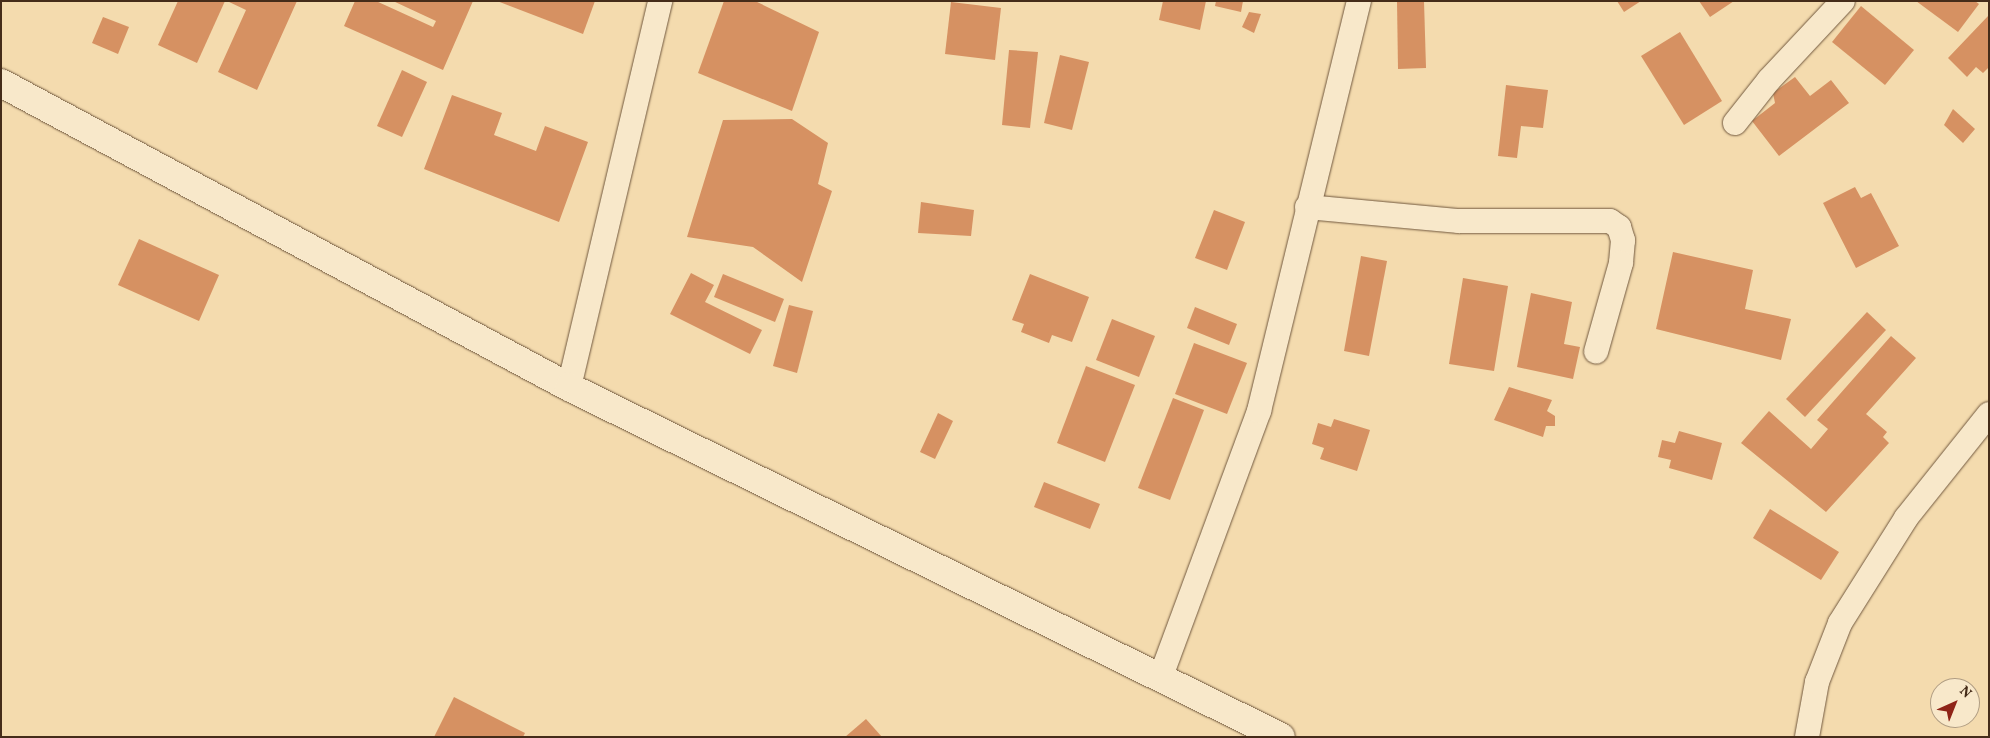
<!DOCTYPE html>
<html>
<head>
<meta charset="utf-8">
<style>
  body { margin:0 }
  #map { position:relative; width:1990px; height:738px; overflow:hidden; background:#f4dbae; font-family:Vollkorn,serif }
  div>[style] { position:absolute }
  .building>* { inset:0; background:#d69162 }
  .roads { filter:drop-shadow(0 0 1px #71583e) drop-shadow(0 0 1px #71583e) }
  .street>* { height:24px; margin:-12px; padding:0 12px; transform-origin:12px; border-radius:12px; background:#f8e8ca }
  .secondary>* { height:28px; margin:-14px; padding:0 14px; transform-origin:14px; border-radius:14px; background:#f8e8ca }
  span { translate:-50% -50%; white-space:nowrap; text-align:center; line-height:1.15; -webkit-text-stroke:5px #f8e8ca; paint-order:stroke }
  .frame { position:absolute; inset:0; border:2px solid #452c19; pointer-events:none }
  .north { position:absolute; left:1930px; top:678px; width:50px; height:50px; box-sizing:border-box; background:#f8e8ca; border:1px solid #b09d83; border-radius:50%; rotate:44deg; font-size:14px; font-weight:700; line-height:20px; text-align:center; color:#452c19 }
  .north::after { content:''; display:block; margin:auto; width:18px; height:22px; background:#8f2418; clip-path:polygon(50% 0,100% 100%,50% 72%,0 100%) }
</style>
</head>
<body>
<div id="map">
  <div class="building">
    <div style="clip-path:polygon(178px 1px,225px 1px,197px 63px,158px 45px)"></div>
    <div style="clip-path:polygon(227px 1px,297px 1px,257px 90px,218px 72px,246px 10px)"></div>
    <div style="clip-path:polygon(355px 1px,376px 1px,433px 27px,436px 21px,393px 1px,473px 1px,443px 70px,344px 26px)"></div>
    <div style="clip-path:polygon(497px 1px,595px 1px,583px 34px)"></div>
    <div style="clip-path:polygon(724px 1px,755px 1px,819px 32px,792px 111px,698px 73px)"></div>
    <div style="clip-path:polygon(1163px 1px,1206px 1px,1200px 30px,1159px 20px)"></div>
    <div style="clip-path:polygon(1216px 1px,1243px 1px,1241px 12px,1215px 6px)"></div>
    <div style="clip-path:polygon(1397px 1px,1424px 1px,1426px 68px,1398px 69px)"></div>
    <div style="clip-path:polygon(1617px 1px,1641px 1px,1624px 12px)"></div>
    <div style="clip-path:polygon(1699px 1px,1734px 1px,1710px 17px)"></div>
    <div style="clip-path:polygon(1916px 1px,1975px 1px,1979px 4px,1958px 32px)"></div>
    <div style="clip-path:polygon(951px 2px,1001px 8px,995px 60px,945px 54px)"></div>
    <div style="clip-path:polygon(1861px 6px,1914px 50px,1885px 85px,1832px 42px)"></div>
    <div style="clip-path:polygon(1249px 12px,1261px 14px,1254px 33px,1242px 27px)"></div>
    <div style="clip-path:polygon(1989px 15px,1989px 67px,1983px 73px,1976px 67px,1967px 77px,1948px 58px)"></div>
    <div style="clip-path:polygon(103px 17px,129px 27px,118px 54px,92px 43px)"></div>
    <div style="clip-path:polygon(1680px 32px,1722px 101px,1684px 125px,1641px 56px)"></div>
    <div style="clip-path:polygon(1009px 50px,1038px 52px,1030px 128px,1002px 125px)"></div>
    <div style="clip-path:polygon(1060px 55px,1089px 62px,1072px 130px,1044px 123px)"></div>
    <div style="clip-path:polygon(402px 70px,427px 82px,402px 137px,377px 126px)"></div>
    <div style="clip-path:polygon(1795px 77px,1810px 96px,1831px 80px,1849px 103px,1779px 156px,1752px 121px,1775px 103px,1773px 93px)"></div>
    <div style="clip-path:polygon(1506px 85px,1548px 90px,1543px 128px,1521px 126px,1517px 158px,1498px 156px)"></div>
    <div style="clip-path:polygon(452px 95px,502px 113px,494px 135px,536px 151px,545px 126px,588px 142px,559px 222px,424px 169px)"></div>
    <div style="clip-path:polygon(1953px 109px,1975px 129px,1963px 143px,1944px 125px)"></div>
    <div style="clip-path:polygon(792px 119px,828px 143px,818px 184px,832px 191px,802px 282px,753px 247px,687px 237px,723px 120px)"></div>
    <div style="clip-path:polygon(1855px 187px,1861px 198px,1871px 193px,1899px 246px,1856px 268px,1823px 203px)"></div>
    <div style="clip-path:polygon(921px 202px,974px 210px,971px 236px,918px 233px)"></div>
    <div style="clip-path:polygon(1214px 210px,1245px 222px,1227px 270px,1195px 258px)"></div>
    <div style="clip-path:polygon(139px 239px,219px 275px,199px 321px,118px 285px)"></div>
    <div style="clip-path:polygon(1673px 252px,1753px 270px,1745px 309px,1791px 319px,1781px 360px,1656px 329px)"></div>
    <div style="clip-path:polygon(1361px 256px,1387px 261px,1369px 356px,1344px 351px)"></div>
    <div style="clip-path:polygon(691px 273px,714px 285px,705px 302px,762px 330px,750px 354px,670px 314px)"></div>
    <div style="clip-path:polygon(723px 274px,784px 299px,775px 322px,714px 297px)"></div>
    <div style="clip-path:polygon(1030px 274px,1089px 297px,1072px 342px,1052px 335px,1049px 343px,1021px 332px,1024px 324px,1012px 320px)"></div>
    <div style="clip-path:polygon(1463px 278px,1508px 286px,1494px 371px,1449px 364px)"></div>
    <div style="clip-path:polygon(1531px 293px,1572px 302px,1564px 344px,1580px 347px,1573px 379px,1517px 367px)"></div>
    <div style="clip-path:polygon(789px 305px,813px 311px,797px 373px,773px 366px)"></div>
    <div style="clip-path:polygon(1195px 307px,1237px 324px,1229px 345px,1187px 328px)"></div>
    <div style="clip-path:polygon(1867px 312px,1886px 330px,1805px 417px,1786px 399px)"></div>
    <div style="clip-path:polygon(1112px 319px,1155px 336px,1139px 377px,1096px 360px)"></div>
    <div style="clip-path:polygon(1891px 336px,1916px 358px,1866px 414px,1887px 432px,1883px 437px,1889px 443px,1826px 512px,1741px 443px,1769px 411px,1811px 449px,1828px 429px,1817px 420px)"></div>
    <div style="clip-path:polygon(1194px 343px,1247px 363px,1227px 414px,1175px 394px)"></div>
    <div style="clip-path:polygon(1086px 366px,1135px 385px,1105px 462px,1057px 443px)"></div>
    <div style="clip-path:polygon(1509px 387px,1552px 400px,1547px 411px,1555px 416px,1555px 426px,1546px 426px,1543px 437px,1494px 420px)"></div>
    <div style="clip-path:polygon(1173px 398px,1204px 410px,1170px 500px,1138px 488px)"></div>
    <div style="clip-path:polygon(938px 413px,953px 421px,935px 459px,920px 452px)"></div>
    <div style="clip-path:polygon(1334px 419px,1370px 430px,1357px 471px,1320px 459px,1324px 448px,1312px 444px,1318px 423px,1331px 427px)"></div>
    <div style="clip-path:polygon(1679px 431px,1722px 443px,1712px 480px,1669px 468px,1671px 460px,1658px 457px,1662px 440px,1675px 443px)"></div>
    <div style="clip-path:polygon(1044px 482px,1100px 504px,1090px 529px,1034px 507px)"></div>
    <div style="clip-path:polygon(1770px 509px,1839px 552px,1821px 580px,1753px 538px)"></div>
    <div style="clip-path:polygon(454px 697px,525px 733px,523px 737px,434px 737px)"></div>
    <div style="clip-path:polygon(866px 719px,882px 737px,845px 737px)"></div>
  </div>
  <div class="roads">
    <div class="street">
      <div style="left:1735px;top:123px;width:55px;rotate:-51.7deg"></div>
      <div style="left:1769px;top:80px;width:108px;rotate:-46.9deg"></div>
      <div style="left:1307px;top:207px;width:153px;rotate:5.3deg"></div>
      <div style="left:1459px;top:221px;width:151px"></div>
      <div style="left:1610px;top:221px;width:11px;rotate:34deg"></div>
      <div style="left:1619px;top:227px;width:14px;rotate:73deg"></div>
      <div style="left:1623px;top:240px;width:23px;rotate:95deg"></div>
      <div style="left:1621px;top:263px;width:92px;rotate:105.7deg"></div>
      <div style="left:569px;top:387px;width:397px;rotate:-76.7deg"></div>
      <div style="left:1161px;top:676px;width:283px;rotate:-69.7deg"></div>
      <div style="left:1259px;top:411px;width:422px;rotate:-76.3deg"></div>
      <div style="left:1807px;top:737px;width:56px;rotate:-79.7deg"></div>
      <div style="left:1817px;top:682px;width:63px;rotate:-68.7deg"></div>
      <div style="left:1840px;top:623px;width:124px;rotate:-57.8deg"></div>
      <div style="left:1906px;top:518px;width:133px;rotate:-51.4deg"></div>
    </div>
    <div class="secondary">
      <div style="left:1px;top:83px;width:644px;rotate:28.16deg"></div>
      <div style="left:569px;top:387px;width:793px;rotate:26.18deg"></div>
    </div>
  </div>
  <div class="frame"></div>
  <div class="north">N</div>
</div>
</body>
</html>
